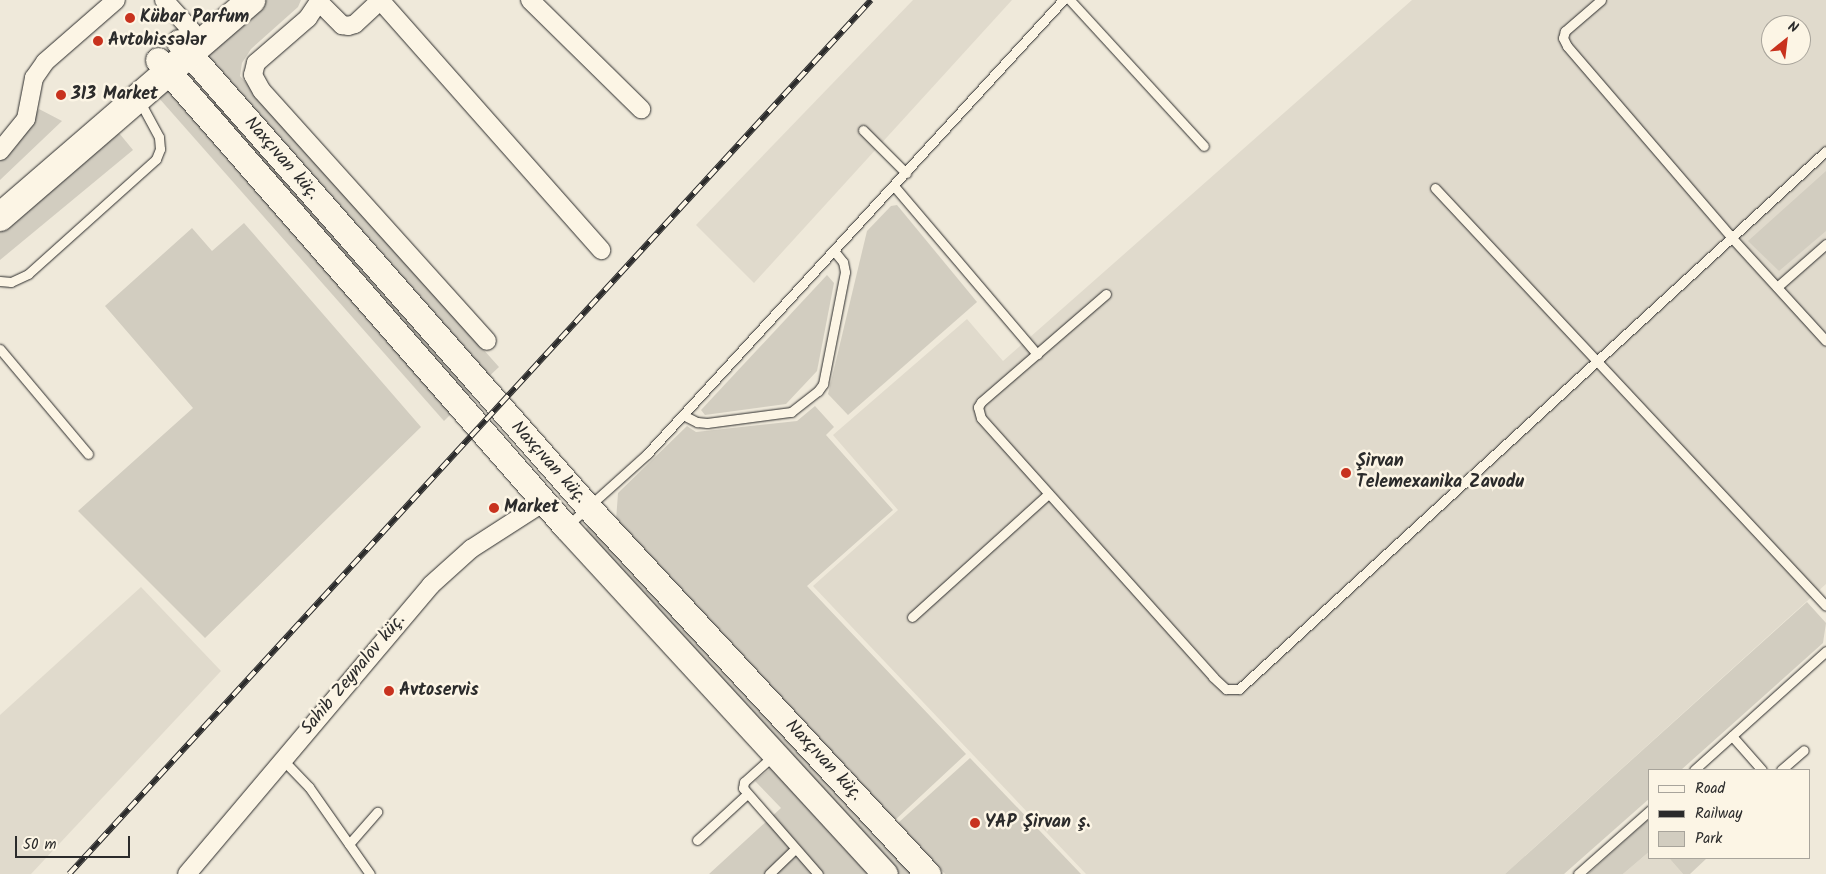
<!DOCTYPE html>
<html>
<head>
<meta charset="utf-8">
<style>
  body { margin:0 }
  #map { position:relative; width:1826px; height:874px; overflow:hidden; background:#efe9da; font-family:Kalam,sans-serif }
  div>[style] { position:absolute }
  .built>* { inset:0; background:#e0dacc }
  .green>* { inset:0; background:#d2cdc0 }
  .roads { filter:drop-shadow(0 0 1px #2b2b2b) drop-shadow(0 0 1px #2b2b2b) }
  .lane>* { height:9px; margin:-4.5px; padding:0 4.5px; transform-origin:4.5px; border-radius:4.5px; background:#fcf5e5 }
  .street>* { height:18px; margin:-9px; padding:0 9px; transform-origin:9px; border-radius:9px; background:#fcf5e5 }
  .secondary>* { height:25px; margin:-12.5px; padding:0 12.5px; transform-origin:12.5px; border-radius:12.5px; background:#fcf5e5 }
  .primary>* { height:28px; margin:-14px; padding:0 14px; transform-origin:14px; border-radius:14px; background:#fcf5e5 }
  .rail>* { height:5.5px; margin-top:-2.75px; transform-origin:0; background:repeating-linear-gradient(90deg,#fcf5e5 0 11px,#2b2b2b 0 22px); box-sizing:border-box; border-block:1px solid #2b2b2b }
  .dots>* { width:14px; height:14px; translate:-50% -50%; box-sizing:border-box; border:2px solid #fcf5e5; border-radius:50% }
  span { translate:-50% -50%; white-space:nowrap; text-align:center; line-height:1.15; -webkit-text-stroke:5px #fcf5e5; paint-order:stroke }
  .poi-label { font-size:18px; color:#2b2b2b; font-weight:700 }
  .left { translate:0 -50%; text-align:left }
  .street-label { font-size:18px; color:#2b2b2b }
  .legend { position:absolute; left:1648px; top:769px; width:162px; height:90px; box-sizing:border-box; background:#fcf5e5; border:1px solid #a8a49b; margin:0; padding:6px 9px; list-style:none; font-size:15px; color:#2b2b2b }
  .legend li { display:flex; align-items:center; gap:10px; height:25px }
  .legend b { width:25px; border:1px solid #a8a49b }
  .north { position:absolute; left:1761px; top:15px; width:50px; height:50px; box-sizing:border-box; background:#fcf5e5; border:1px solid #a8a49b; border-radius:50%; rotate:29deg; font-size:14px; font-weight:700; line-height:20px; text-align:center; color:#2b2b2b }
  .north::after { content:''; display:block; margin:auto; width:18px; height:22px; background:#c8321e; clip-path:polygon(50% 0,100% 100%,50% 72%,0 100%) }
  .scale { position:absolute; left:15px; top:836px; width:115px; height:22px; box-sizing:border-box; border:2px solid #2b2b2b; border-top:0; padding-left:6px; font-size:15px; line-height:18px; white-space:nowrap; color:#2b2b2b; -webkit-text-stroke:4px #fcf5e5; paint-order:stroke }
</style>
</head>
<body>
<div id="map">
  <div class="built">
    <div style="clip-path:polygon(913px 0,1012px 0,754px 283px,696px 225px)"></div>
    <div style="clip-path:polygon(evenodd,1412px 0,1826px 0,1826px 584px,1505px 874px,1086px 874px,813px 586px,898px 510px,833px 435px,967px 319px,1003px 361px,1412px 0,1771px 25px,1801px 25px,1801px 55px,1771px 55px,1771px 25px)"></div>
    <div style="clip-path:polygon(141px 587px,221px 671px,31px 874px,0 874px,0 715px)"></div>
    <div style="clip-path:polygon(1650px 851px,1650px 858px,1669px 858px,1683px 874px,1623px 874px)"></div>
  </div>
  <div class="green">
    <div style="clip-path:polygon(267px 0,301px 0,298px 7px,251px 49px,242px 63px,240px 76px,499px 367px,484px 381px,203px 59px)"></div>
    <div style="clip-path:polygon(168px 87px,455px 410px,444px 421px,158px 97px)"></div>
    <div style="clip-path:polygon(218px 97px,474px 391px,463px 400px,208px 107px)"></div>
    <div style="clip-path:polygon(39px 109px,62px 121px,0 180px,0 161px,16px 147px)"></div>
    <div style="clip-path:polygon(119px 133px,133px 150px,0 260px,0 232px)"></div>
    <div style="clip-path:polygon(1826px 171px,1826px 231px,1779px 271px,1748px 241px)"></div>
    <div style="clip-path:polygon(897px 205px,977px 302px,848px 415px,828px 394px,867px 231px,891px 206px)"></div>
    <div style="clip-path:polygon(244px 223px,421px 427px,205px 638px,78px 511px,193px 408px,105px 306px,192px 228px,212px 251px)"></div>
    <div style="clip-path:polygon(827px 275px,834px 283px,817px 371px,786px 404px,705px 415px,701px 410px)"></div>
    <div style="clip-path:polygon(815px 406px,834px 427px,826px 435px,893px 510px,807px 586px,966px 754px,894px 821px,616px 521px,618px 493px,687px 426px,696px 432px,797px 421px)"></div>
    <div style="clip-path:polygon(591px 524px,917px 874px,897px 874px,581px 533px)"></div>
    <div style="clip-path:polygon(1807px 602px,1826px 623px,1823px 643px,1681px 770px,1650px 770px,1650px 798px,1564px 874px,1505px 874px)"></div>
    <div style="clip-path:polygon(970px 758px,1081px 874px,945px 874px,898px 823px)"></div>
    <div style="clip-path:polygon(773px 766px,872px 874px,709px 874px,781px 808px,755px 781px)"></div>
    <div style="clip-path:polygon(1650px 818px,1650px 851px,1623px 874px,1588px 874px)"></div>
    <div style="clip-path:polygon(1669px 858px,1707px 858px,1690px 874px,1683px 874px)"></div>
  </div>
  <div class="roads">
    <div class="lane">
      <div style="left:1070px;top:0;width:198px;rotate:47.5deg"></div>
      <div style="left:1601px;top:0;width:48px;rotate:139.3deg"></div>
      <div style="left:1565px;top:31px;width:7px;rotate:106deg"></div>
      <div style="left:1563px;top:38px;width:9px;rotate:63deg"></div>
      <div style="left:1567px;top:46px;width:253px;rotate:49.3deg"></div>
      <div style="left:1732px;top:238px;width:139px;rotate:47.6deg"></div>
      <div style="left:863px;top:130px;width:61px;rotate:45deg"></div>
      <div style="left:894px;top:186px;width:221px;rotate:49.6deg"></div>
      <div style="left:1435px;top:188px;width:572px;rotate:46.91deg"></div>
      <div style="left:0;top:281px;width:11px;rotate:5deg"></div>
      <div style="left:11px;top:282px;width:19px;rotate:-25deg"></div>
      <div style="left:28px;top:274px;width:172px;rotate:-41.9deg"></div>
      <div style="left:156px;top:159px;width:11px;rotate:-68deg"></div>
      <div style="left:160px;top:149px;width:12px;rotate:-95deg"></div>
      <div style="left:159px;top:137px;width:42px;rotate:-118.4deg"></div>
      <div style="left:1777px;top:287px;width:65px;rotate:-41.3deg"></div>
      <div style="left:1106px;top:294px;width:165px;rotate:139.2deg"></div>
      <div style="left:981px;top:402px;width:6px;rotate:121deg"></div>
      <div style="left:978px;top:407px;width:11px;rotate:75deg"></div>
      <div style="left:981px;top:418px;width:348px;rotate:48.1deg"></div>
      <div style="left:1213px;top:677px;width:18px;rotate:43deg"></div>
      <div style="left:1226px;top:689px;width:13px"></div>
      <div style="left:1239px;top:689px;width:796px;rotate:-42.51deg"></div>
      <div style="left:0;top:349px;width:137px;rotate:50deg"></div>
      <div style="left:683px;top:415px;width:16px;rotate:27deg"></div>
      <div style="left:697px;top:422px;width:10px;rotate:6deg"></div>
      <div style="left:707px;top:423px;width:85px;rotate:-7.5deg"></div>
      <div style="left:791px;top:412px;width:34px;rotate:-38deg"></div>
      <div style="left:818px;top:391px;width:9px;rotate:-54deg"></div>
      <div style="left:823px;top:384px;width:114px;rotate:-78.9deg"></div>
      <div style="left:845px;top:272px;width:10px;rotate:-101deg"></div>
      <div style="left:843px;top:262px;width:14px;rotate:-129deg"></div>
      <div style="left:568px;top:525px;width:106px;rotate:-41.9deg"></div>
      <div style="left:647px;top:454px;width:616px;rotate:-47.5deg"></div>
      <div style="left:912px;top:617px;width:183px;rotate:-42.1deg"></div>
      <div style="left:1732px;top:736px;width:45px;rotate:48.6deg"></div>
      <div style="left:774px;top:755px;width:40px;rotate:138deg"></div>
      <div style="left:744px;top:782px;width:6px;rotate:99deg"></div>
      <div style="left:743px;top:788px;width:114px;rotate:48.9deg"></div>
      <div style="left:282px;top:759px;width:39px;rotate:46deg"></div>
      <div style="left:309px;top:787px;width:106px;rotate:55deg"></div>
      <div style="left:1694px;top:770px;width:178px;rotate:-42deg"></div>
      <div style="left:1781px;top:770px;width:30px;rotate:-41deg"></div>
      <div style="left:697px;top:840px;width:68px;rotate:-42.6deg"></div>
      <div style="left:349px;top:844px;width:43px;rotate:-48.8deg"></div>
      <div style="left:769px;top:874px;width:36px;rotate:-44deg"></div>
      <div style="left:1578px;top:874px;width:96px;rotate:-41.6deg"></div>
    </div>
    <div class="street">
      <div style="left:164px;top:0;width:42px;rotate:47.9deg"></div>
      <div style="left:320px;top:0;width:22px;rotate:124deg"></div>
      <div style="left:308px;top:18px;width:69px;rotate:139.1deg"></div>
      <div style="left:256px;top:63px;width:12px;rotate:104deg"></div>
      <div style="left:253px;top:75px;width:18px;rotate:61deg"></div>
      <div style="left:262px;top:91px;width:336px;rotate:48deg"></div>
      <div style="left:380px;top:0;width:334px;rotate:48.5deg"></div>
      <div style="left:530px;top:0;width:156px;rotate:44.5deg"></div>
      <div style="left:319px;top:2px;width:33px;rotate:45deg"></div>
      <div style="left:342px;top:25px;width:6px;rotate:9deg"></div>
      <div style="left:348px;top:26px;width:7px;rotate:-16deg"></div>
      <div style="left:355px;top:24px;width:35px;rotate:-43deg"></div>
      <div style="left:0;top:151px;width:41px;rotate:-50.9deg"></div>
      <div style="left:26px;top:119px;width:42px;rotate:-79deg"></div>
      <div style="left:34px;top:78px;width:19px;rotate:-55deg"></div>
      <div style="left:45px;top:62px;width:94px;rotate:-41.1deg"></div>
      <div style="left:187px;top:874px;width:378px;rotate:-49.8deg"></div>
      <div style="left:431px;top:585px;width:54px;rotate:-42deg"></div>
      <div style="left:471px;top:549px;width:87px;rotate:-32.8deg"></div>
    </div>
    <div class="secondary">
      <div style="left:179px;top:42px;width:621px;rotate:48.66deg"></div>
      <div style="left:589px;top:508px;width:499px;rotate:47.2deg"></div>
      <div style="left:158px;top:60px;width:620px;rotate:48.86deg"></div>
      <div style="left:566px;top:527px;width:471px;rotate:47.4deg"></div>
    </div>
    <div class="primary">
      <div style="left:0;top:217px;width:332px;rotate:-40.8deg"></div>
    </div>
  </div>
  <div class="rail">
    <div style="left:69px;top:874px;width:1186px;rotate:-47.46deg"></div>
  </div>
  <div class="dots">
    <div style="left:130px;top:18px;background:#c8321e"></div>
    <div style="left:98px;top:41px;background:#c8321e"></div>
    <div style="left:61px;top:95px;background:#c8321e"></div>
    <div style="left:1346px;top:473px;background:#c8321e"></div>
    <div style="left:494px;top:508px;background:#c8321e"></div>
    <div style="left:389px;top:691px;background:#c8321e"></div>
    <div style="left:975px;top:823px;background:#c8321e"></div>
  </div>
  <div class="poi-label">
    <span class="left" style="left:140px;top:18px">Kübar Parfum</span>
    <span class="left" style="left:108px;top:41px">Avtohissələr</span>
    <span class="left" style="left:71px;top:95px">313 Market</span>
    <span class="left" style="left:1356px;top:473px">Şirvan<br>Telemexanika Zavodu</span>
    <span class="left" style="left:504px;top:508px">Market</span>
    <span class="left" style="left:399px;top:691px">Avtoservis</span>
    <span class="left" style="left:985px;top:823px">YAP Şirvan ş.</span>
  </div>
  <div class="street-label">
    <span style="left:281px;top:159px;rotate:49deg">Naxçıvan küç.</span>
    <span style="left:548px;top:463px;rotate:48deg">Naxçıvan küç.</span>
    <span style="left:354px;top:675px;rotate:-50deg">Sahib Zeynalov küç.</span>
    <span style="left:823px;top:761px;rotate:47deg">Naxçıvan küç.</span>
  </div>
  <ul class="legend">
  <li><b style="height:6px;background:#fcf5e5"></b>Road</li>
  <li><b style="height:6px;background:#2b2b2b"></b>Railway</li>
  <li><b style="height:14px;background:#d2cdc0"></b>Park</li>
  </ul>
  <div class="north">N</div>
  <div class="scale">50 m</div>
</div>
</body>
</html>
